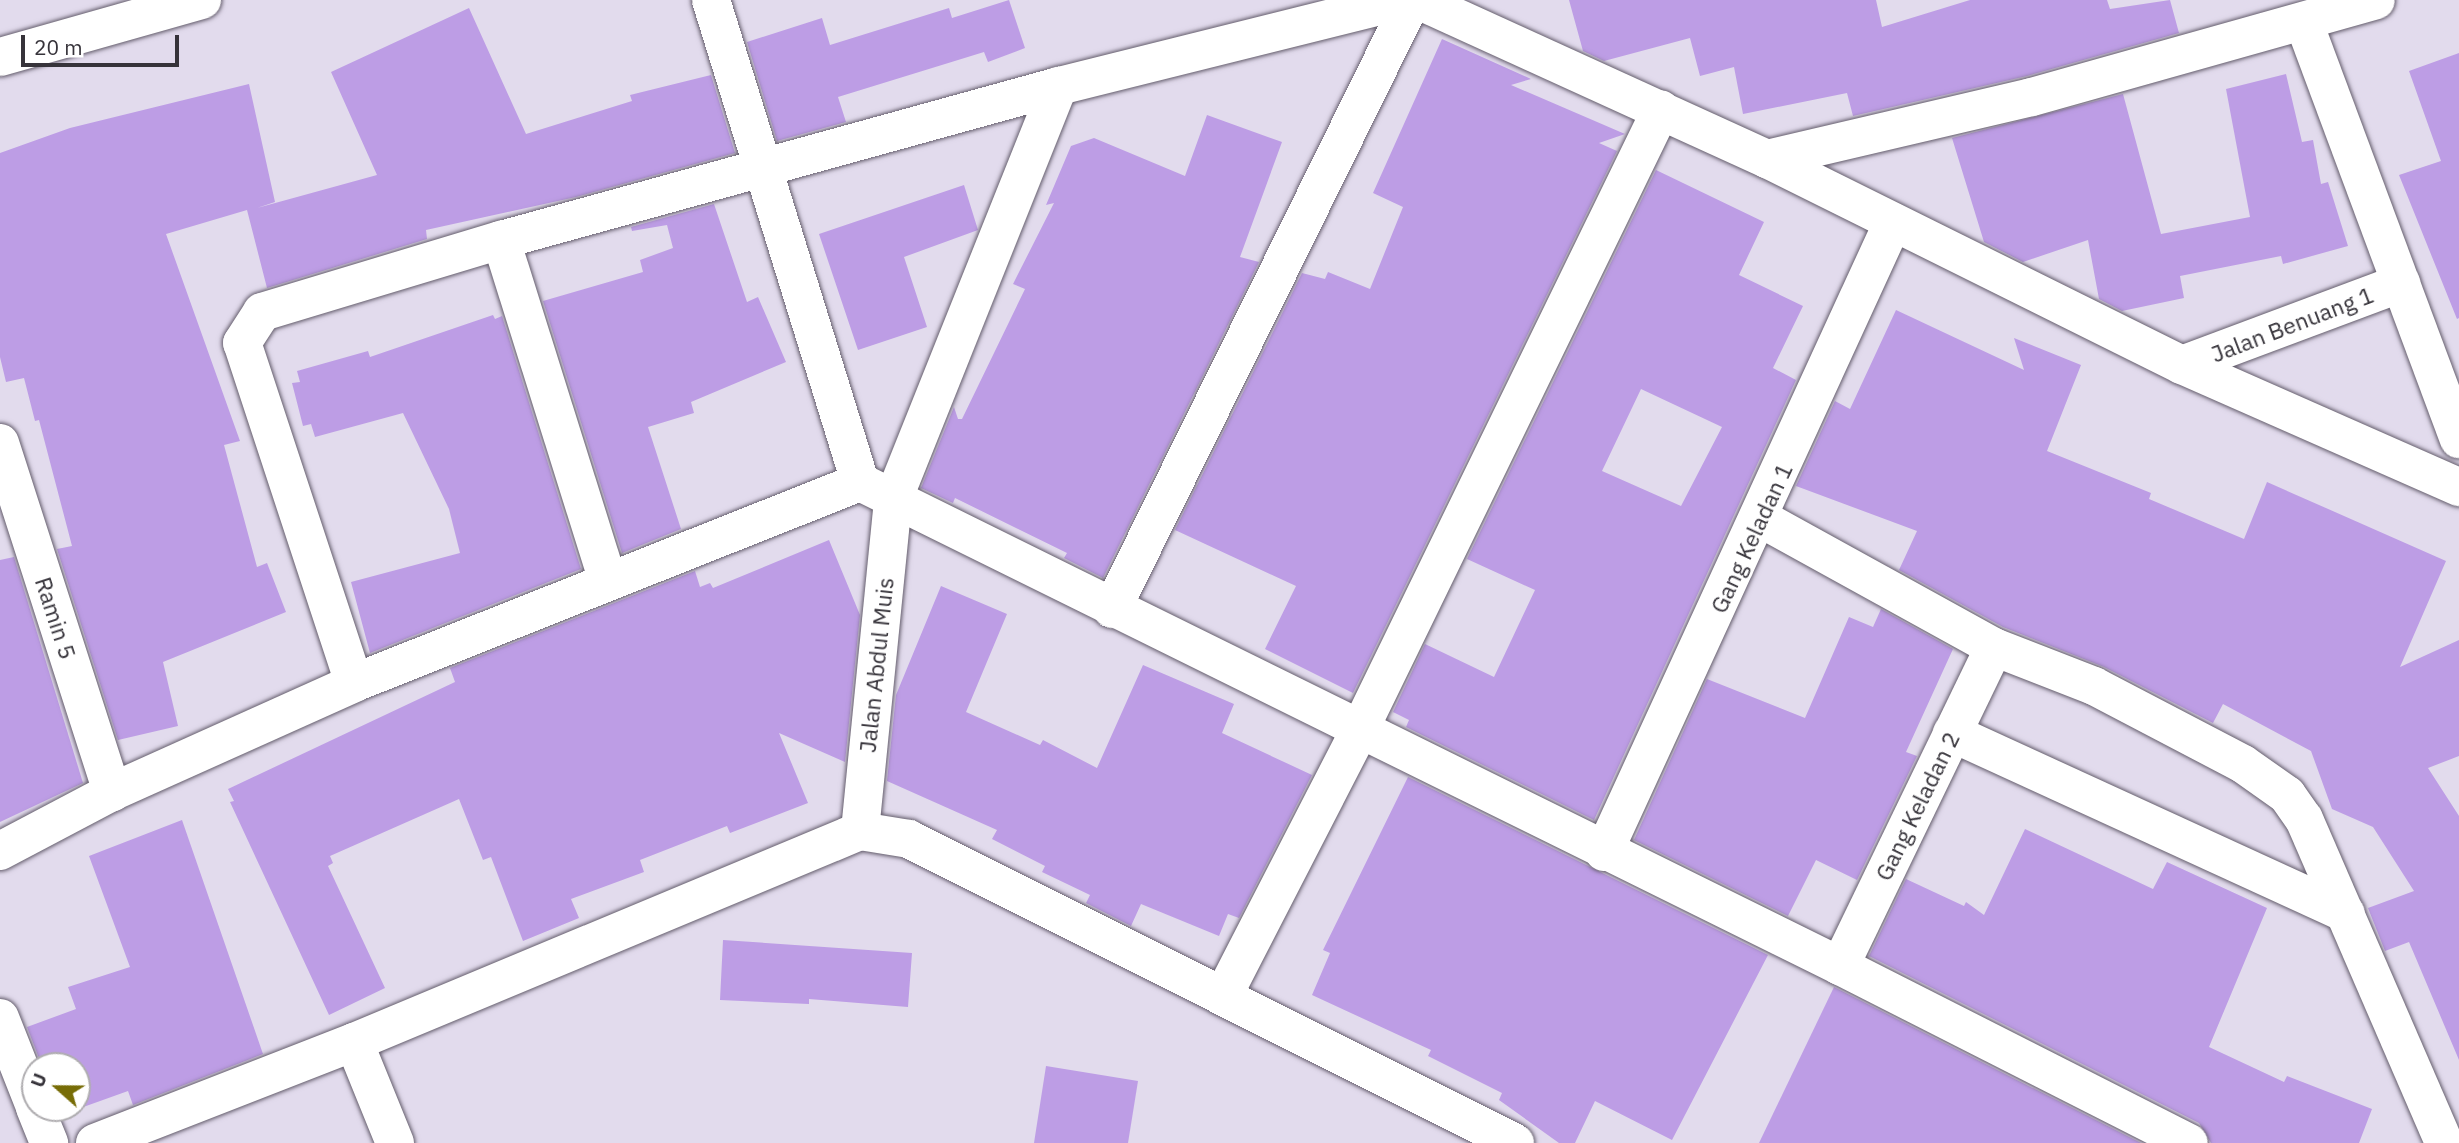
<!DOCTYPE html>
<html>
<head>
<meta charset="utf-8">
<style>
  body { margin:0 }
  #map { position:relative; width:2459px; height:1143px; overflow:hidden; background:#e2dbed; font-family:"IBM Plex Sans",sans-serif }
  div>[style] { position:absolute }
  .building>* { inset:0; background:#bd9de5 }
  .roads { filter:drop-shadow(0 0 2px #645d6c) drop-shadow(0 0 2px #645d6c) }
  .street>* { height:38px; margin:-19px; padding:0 19px; transform-origin:19px; border-radius:19px; background:#fff }
  span { translate:-50% -50%; white-space:nowrap; text-align:center; line-height:1.15; -webkit-text-stroke:5px #fff; paint-order:stroke }
  .street-label { font-size:23px; color:#36333a }
  .north { position:absolute; left:21px; top:1052px; width:70px; height:70px; box-sizing:border-box; background:#fff; border:2px solid #afadb0; border-radius:50%; rotate:291deg; font-size:19px; font-weight:700; line-height:28px; text-align:center; color:#36333a }
  .north::after { content:''; display:block; margin:auto; width:24px; height:32px; background:#776c06; clip-path:polygon(50% 0,100% 100%,50% 72%,0 100%) }
  .scale { position:absolute; left:21px; top:35px; width:158px; height:32px; box-sizing:border-box; border:4px solid #36333a; border-top:0; padding-left:9px; font-size:21px; line-height:24px; white-space:nowrap; color:#36333a; -webkit-text-stroke:5px #fff; paint-order:stroke }
</style>
</head>
<body>
<div id="map">
  <div class="building">
    <div style="clip-path:polygon(1009px 0,1025px 48px,988px 62px,984px 52px,838px 97px,846px 122px,777px 141px,747px 42px,822px 18px,830px 45px,949px 8px,952px 18px)"></div>
    <div style="clip-path:polygon(1569px 0,1876px 0,1882px 27px,1970px 0,2107px 0,2110px 9px,2170px 0,2179px 33px,2027px 76px,1853px 116px,1847px 93px,1743px 114px,1734px 67px,1700px 76px,1690px 38px,1604px 61px,1583px 51px)"></div>
    <div style="clip-path:polygon(469px 8px,526px 134px,632px 101px,630px 95px,711px 75px,735px 153px,576px 197px,426px 230px,427px 239px,267px 288px,247px 210px,166px 234px,240px 441px,224px 445px,257px 567px,267px 563px,286px 612px,163px 662px,178px 726px,118px 740px,57px 549px,72px 546px,39px 420px,35px 421px,24px 378px,6px 382px,0 357px,0 153px,70px 128px,249px 84px,275px 202px,257px 208px,377px 175px,331px 72px)"></div>
    <div style="clip-path:polygon(1442px 39px,1531px 79px,1511px 85px,1625px 134px,1599px 143px,1617px 151px,1353px 693px,1265px 649px,1296px 586px,1175px 530px,1302px 273px,1325px 279px,1328px 272px,1370px 289px,1403px 207px,1373px 193px)"></div>
    <div style="clip-path:polygon(2459px 53px,2459px 318px,2457px 319px,2399px 175px,2441px 161px,2409px 71px)"></div>
    <div style="clip-path:polygon(2286px 74px,2302px 142px,2313px 140px,2321px 184px,2328px 182px,2348px 246px,2283px 264px,2281px 256px,2180px 276px,2184px 298px,2122px 311px,2099px 299px,2088px 240px,2023px 262px,1984px 242px,1952px 138px,2123px 94px,2161px 234px,2250px 217px,2226px 89px)"></div>
    <div style="clip-path:polygon(1207px 115px,1282px 142px,1240px 257px,1259px 262px,1103px 578px,1064px 558px,1067px 553px,955px 498px,953px 503px,921px 488px,954px 407px,958px 419px,962px 419px,1025px 289px,1013px 284px,1054px 203px,1046px 205px,1071px 146px,1094px 138px,1185px 176px)"></div>
    <div style="clip-path:polygon(evenodd,1656px 170px,1764px 222px,1739px 275px,1803px 306px,1773px 368px,1796px 380px,1594px 820px,1406px 727px,1409px 720px,1393px 712px,1425px 644px,1494px 677px,1535px 590px,1467px 559px,1656px 170px,1641px 389px,1722px 427px,1681px 506px,1602px 471px,1641px 389px)"></div>
    <div style="clip-path:polygon(964px 185px,978px 230px,904px 257px,927px 327px,858px 350px,819px 234px)"></div>
    <div style="clip-path:polygon(714px 204px,747px 302px,758px 297px,786px 362px,691px 402px,694px 413px,648px 427px,681px 529px,622px 553px,543px 301px,643px 272px,640px 260px,673px 248px,667px 225px,632px 231px,631px 227px)"></div>
    <div style="clip-path:polygon(1896px 310px,2024px 370px,2014px 338px,2081px 365px,2047px 451px,2151px 493px,2149px 499px,2244px 539px,2267px 482px,2446px 561px,2400px 667px,2459px 640px,2459px 756px,2428px 768px,2459px 816px,2459px 1060px,2409px 942px,2385px 951px,2368px 908px,2414px 891px,2373px 827px,2332px 809px,2311px 751px,2223px 704px,2213px 723px,2104px 667px,2003px 627px,1899px 570px,1917px 531px,1796px 486px,1835px 401px,1850px 409px)"></div>
    <div style="clip-path:polygon(493px 315px,495px 319px,502px 316px,581px 569px,370px 653px,351px 582px,460px 553px,449px 509px,403px 413px,315px 437px,311px 424px,303px 426px,292px 383px,300px 382px,297px 371px,368px 351px,370px 357px)"></div>
    <div style="clip-path:polygon(829px 540px,860px 615px,845px 762px,779px 733px,808px 803px,730px 833px,727px 826px,640px 860px,644px 872px,571px 899px,579px 918px,523px 941px,491px 857px,483px 860px,459px 799px,330px 856px,333px 863px,328px 866px,385px 988px,329px 1015px,230px 802px,234px 801px,228px 789px,455px 682px,450px 668px,695px 571px,700px 587px,710px 583px,713px 588px)"></div>
    <div style="clip-path:polygon(14px 557px,83px 783px,0 822px,0 560px)"></div>
    <div style="clip-path:polygon(941px 586px,1007px 614px,966px 712px,1040px 745px,1043px 740px,1097px 768px,1143px 665px,1234px 704px,1222px 733px,1312px 775px,1239px 918px,1228px 914px,1219px 936px,1141px 904px,1131px 926px,1086px 903px,1090px 895px,1042px 872px,1045px 866px,992px 839px,997px 830px,887px 781px,896px 695px)"></div>
    <div style="clip-path:polygon(1881px 609px,1953px 649px,1906px 752px,1917px 756px,1857px 880px,1816px 860px,1788px 916px,1634px 840px,1707px 679px,1805px 718px,1849px 617px,1873px 627px)"></div>
    <div style="clip-path:polygon(1408px 777px,1768px 955px,1672px 1140px,1595px 1101px,1575px 1143px,1559px 1143px,1499px 1100px,1502px 1093px,1428px 1056px,1431px 1050px,1312px 995px,1330px 953px,1323px 950px)"></div>
    <div style="clip-path:polygon(182px 820px,263px 1054px,133px 1105px,128px 1091px,61px 1115px,59px 1108px,77px 1108px,77px 1066px,42px 1066px,27px 1027px,76px 1009px,68px 987px,130px 967px,89px 856px)"></div>
    <div style="clip-path:polygon(2025px 829px,2153px 889px,2167px 862px,2267px 908px,2209px 1047px,2284px 1082px,2287px 1076px,2372px 1109px,2359px 1143px,2211px 1143px,2199px 1123px,1869px 956px,1906px 879px,1964px 906px,1966px 902px,1984px 915px)"></div>
    <div style="clip-path:polygon(723px 940px,912px 953px,908px 1007px,809px 999px,809px 1004px,720px 1000px)"></div>
    <div style="clip-path:polygon(1834px 987px,2141px 1143px,1759px 1143px)"></div>
    <div style="clip-path:polygon(1046px 1066px,1138px 1081px,1128px 1143px,1034px 1143px)"></div>
  </div>
  <div class="roads">
    <div class="street">
      <div style="left:711px;top:0;width:505px;rotate:72.82deg"></div>
      <div style="left:1418px;top:0;width:384px;rotate:24.5deg"></div>
      <div style="left:1767px;top:159px;width:463px;rotate:26.4deg"></div>
      <div style="left:2182px;top:365px;width:303px;rotate:23.8deg"></div>
      <div style="left:2304px;top:23px;width:444px;rotate:69.6deg"></div>
      <div style="left:0;top:57px;width:210px;rotate:-15.8deg"></div>
      <div style="left:1767px;top:159px;width:272px;rotate:-13.2deg"></div>
      <div style="left:2032px;top:97px;width:357px;rotate:-15.7deg"></div>
      <div style="left:501px;top:240px;width:355px;rotate:72.6deg"></div>
      <div style="left:2182px;top:365px;width:234px;rotate:-20.5deg"></div>
      <div style="left:0;top:443px;width:367px;rotate:72.2deg"></div>
      <div style="left:1760px;top:518px;width:267px;rotate:28.9deg"></div>
      <div style="left:1994px;top:647px;width:107px;rotate:21.3deg"></div>
      <div style="left:2094px;top:686px;width:168px;rotate:27.6deg"></div>
      <div style="left:2243px;top:764px;width:54px;rotate:35.2deg"></div>
      <div style="left:2287px;top:795px;width:29px;rotate:55deg"></div>
      <div style="left:2304px;top:819px;width:353px;rotate:66.6deg"></div>
      <div style="left:1112px;top:609px;width:679px;rotate:-63.77deg"></div>
      <div style="left:354px;top:683px;width:358px;rotate:-108.2deg"></div>
      <div style="left:242px;top:343px;width:37px;rotate:-57deg"></div>
      <div style="left:262px;top:312px;width:250px;rotate:-16.8deg"></div>
      <div style="left:501px;top:240px;width:579px;rotate:-15.43deg"></div>
      <div style="left:1059px;top:86px;width:356px;rotate:-14deg"></div>
      <div style="left:1952px;top:733px;width:433px;rotate:24.6deg"></div>
      <div style="left:860px;top:831px;width:333px;rotate:-84.3deg"></div>
      <div style="left:893px;top:500px;width:446px;rotate:-68.2deg"></div>
      <div style="left:0;top:851px;width:127px;rotate:-27.8deg"></div>
      <div style="left:112px;top:792px;width:265px;rotate:-24.2deg"></div>
      <div style="left:354px;top:683px;width:544px;rotate:-21.66deg"></div>
      <div style="left:860px;top:482px;width:1093px;rotate:26.28deg"></div>
      <div style="left:1840px;top:966px;width:391px;rotate:26.9deg"></div>
      <div style="left:1604px;top:852px;width:693px;rotate:-65.36deg"></div>
      <div style="left:1840px;top:966px;width:354px;rotate:-64.2deg"></div>
      <div style="left:1223px;top:996px;width:298px;rotate:-62.8deg"></div>
      <div style="left:1359px;top:731px;width:691px;rotate:-64.07deg"></div>
      <div style="left:0;top:1018px;width:96px;rotate:68.5deg"></div>
      <div style="left:354px;top:1042px;width:109px;rotate:67.9deg"></div>
      <div style="left:35px;top:1108px;width:38px;rotate:68deg"></div>
      <div style="left:95px;top:1143px;width:278px;rotate:-21.3deg"></div>
      <div style="left:354px;top:1042px;width:548px;rotate:-22.64deg"></div>
      <div style="left:860px;top:831px;width:50px;rotate:9.3deg"></div>
      <div style="left:909px;top:839px;width:678px;rotate:26.64deg"></div>
    </div>
  </div>
  <div class="street-label">
    <span style="left:2292px;top:324px;rotate:-21deg">Jalan Benuang 1</span>
    <span style="left:1751px;top:538px;rotate:-65deg">Gang Keladan 1</span>
    <span style="left:56px;top:618px;rotate:72deg">Ramin 5</span>
    <span style="left:876px;top:665px;rotate:-84deg">Jalan Abdul Muis</span>
    <span style="left:1917px;top:806px;rotate:-64deg">Gang Keladan 2</span>
  </div>
  <div class="north">U</div>
  <div class="scale">20 m</div>
</div>
</body>
</html>
